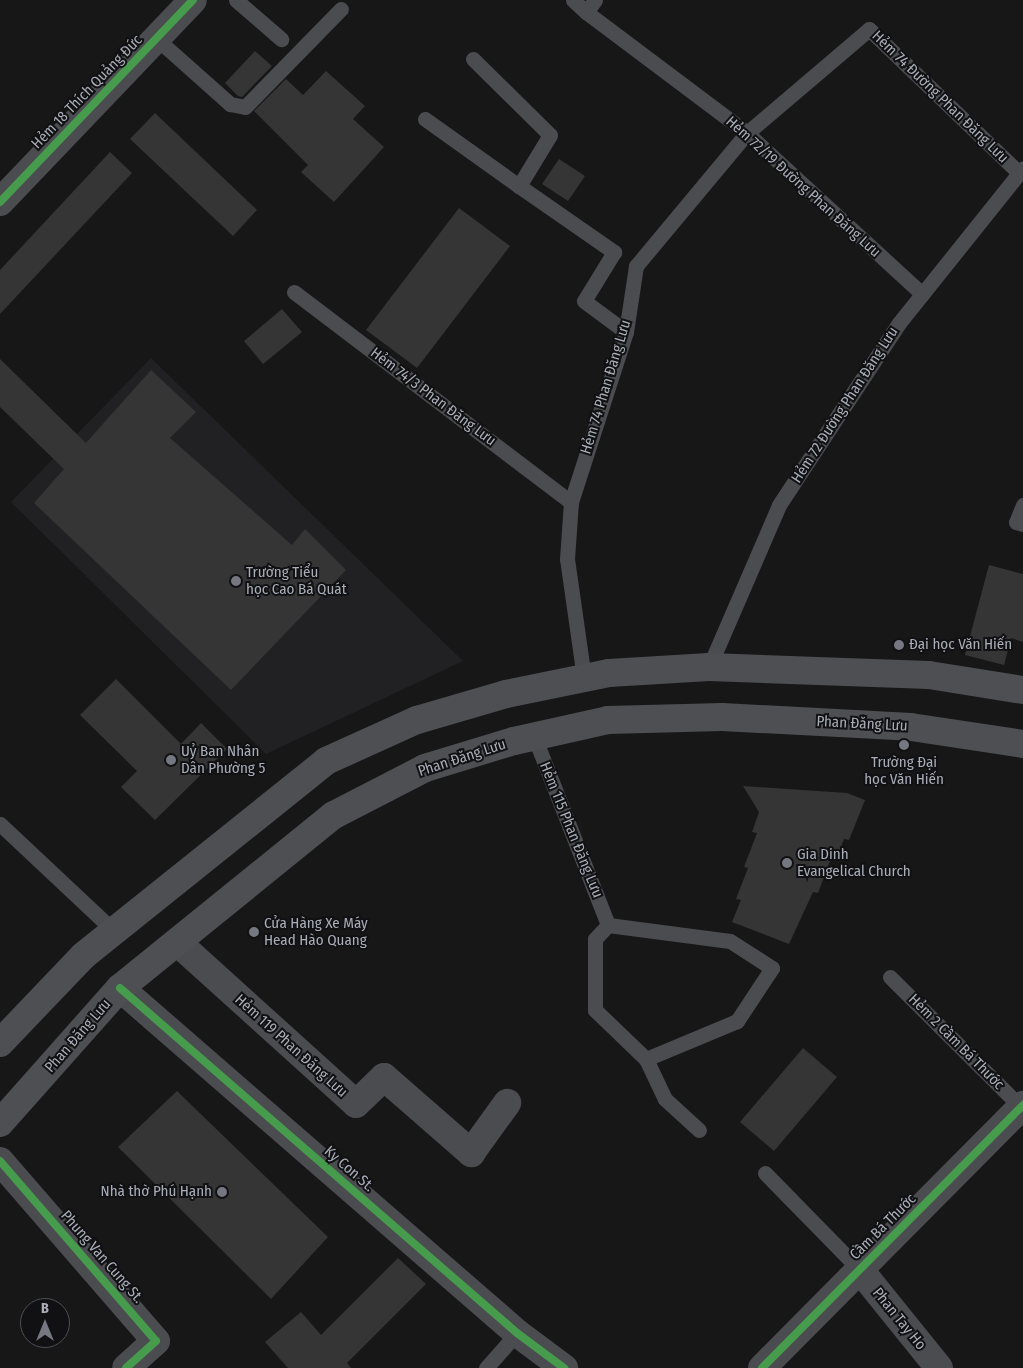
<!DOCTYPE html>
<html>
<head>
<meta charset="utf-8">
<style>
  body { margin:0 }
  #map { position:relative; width:1023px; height:1368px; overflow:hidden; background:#171717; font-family:"Fira Sans Condensed",sans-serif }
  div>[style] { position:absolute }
  .built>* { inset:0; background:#212123 }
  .building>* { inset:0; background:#353536 }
  .service>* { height:15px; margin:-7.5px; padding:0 7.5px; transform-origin:7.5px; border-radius:7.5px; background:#4b4c50 }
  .minor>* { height:28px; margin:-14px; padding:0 14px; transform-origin:14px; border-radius:14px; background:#4b4c50 }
  .primary>* { height:28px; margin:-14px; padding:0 14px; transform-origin:14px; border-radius:14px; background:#4d4f52 }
  .cycleway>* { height:8px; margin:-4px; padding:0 4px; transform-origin:4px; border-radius:4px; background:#469c4c }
  .dots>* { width:14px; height:14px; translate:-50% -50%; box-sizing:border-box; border:2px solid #111113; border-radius:50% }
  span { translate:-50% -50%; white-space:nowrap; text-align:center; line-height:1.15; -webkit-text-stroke:4px #111113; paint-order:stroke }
  .street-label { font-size:15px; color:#a8adb8 }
  .poi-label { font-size:15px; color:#a8adb8 }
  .left { translate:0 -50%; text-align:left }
  .right { translate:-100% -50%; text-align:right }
  .north { position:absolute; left:20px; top:1298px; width:50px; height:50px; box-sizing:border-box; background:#111113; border:1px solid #4d4f55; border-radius:50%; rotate:0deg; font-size:14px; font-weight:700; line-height:20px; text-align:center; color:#a8adb8 }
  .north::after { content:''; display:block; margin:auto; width:18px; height:22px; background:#757880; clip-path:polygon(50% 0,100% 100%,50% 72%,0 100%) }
</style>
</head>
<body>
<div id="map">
  <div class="built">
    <div style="clip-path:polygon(151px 358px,463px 661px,266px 754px,11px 502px)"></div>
  </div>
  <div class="building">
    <div style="clip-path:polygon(255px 51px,272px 66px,242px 97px,238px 96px,225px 83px)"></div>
    <div style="clip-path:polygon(326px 71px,365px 106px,353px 119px,384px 147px,334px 202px,301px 172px,308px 165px,254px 111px,286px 79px,303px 95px)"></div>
    <div style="clip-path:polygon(155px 113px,257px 210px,233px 236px,130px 139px)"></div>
    <div style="clip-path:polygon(110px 152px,132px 173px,0 314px,0 270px)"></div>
    <div style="clip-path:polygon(559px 159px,585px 176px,568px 201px,542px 184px)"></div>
    <div style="clip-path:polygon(459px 208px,510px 246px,417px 368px,366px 330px)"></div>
    <div style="clip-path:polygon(282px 309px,302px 332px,263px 364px,244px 341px)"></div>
    <div style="clip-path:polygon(0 359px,86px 443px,151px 370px,196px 412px,170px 438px,292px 545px,305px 529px,346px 570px,231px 690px,34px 503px,64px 469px,0 407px)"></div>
    <div style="clip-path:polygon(989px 565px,1023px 574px,1023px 642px,1011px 638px,1004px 665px,965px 655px)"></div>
    <div style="clip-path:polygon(116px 679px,181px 744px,201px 723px,227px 749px,155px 820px,121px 787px,137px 771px,80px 715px)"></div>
    <div style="clip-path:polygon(743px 786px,847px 793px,865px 800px,849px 840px,844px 839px,836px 860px,831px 858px,818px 893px,813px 892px,789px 944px,732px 922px,741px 900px,736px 899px,748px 868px,744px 867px,757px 833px,752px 832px,759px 812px)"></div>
    <div style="clip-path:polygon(803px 1048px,837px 1077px,774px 1151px,740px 1122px)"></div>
    <div style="clip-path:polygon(177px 1091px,328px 1237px,271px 1299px,118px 1147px)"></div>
    <div style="clip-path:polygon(398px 1258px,426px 1284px,347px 1363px,351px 1368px,288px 1368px,265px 1342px,301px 1312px,321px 1335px)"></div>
  </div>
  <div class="service">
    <div style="left:236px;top:0;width:60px;rotate:40.9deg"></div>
    <div style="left:573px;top:0;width:18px;rotate:43deg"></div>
    <div style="left:586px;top:12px;width:15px;rotate:-53deg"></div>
    <div style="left:586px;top:12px;width:201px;rotate:36.9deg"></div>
    <div style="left:747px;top:133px;width:238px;rotate:42.6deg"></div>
    <div style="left:157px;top:39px;width:98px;rotate:41.7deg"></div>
    <div style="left:230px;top:104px;width:15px;rotate:11deg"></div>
    <div style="left:245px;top:107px;width:137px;rotate:-45.6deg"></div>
    <div style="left:473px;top:59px;width:108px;rotate:44.6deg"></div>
    <div style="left:550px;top:135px;width:60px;rotate:121.3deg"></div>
    <div style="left:519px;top:186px;width:116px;rotate:34.8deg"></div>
    <div style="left:614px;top:252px;width:57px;rotate:121.5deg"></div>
    <div style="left:584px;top:301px;width:52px;rotate:36.4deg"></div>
    <div style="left:425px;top:119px;width:115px;rotate:35.5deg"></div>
    <div style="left:294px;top:292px;width:348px;rotate:37.2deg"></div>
    <div style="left:1023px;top:505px;width:18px;rotate:112deg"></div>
    <div style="left:1016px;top:522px;width:7px;rotate:16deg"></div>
    <div style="left:709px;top:667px;width:176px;rotate:-66.6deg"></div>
    <div style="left:779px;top:505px;width:218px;rotate:-56.6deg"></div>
    <div style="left:899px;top:323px;width:198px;rotate:-51.3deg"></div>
    <div style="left:584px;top:678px;width:120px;rotate:-98.1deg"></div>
    <div style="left:567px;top:559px;width:57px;rotate:-86deg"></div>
    <div style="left:571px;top:502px;width:179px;rotate:-72.1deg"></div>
    <div style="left:626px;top:332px;width:67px;rotate:-81.4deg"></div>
    <div style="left:636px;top:266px;width:173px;rotate:-50.2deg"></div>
    <div style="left:747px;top:133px;width:160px;rotate:-40.4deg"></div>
    <div style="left:869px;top:29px;width:208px;rotate:43.8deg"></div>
    <div style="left:534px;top:736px;width:203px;rotate:68.6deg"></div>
    <div style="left:608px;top:925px;width:19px;rotate:133deg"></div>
    <div style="left:595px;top:939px;width:71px;rotate:90deg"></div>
    <div style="left:595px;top:1010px;width:71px;rotate:43.9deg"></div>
    <div style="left:646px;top:1059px;width:44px;rotate:64.6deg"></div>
    <div style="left:665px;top:1099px;width:46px;rotate:42.4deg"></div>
    <div style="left:0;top:824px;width:156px;rotate:43.2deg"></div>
    <div style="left:608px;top:925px;width:123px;rotate:7.5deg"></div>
    <div style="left:730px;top:941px;width:50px;rotate:32.7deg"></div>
    <div style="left:772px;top:968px;width:64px;rotate:123.4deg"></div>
    <div style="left:737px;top:1021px;width:99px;rotate:157.3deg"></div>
    <div style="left:890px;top:977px;width:185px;rotate:44.8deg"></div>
    <div style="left:765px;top:1173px;width:136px;rotate:45.6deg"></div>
    <div style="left:486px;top:1368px;width:47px;rotate:-48.5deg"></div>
  </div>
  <div class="minor">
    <div style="left:0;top:202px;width:279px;rotate:-46.3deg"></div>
    <div style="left:177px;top:942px;width:241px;rotate:42.1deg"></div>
    <div style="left:356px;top:1104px;width:39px;rotate:-44deg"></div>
    <div style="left:384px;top:1077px;width:116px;rotate:41.1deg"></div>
    <div style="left:471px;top:1153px;width:62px;rotate:-54.2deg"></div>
    <div style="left:120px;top:988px;width:526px;rotate:40.99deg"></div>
    <div style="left:517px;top:1333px;width:59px;rotate:36.7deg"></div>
    <div style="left:0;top:1161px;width:238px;rotate:49.1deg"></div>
    <div style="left:156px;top:1341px;width:40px;rotate:138deg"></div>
    <div style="left:860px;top:1270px;width:126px;rotate:51.1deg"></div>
    <div style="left:762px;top:1368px;width:371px;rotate:-45.2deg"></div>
  </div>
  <div class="primary">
    <div style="left:0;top:1043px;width:120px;rotate:-46.3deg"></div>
    <div style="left:83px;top:956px;width:312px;rotate:-38.7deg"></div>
    <div style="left:326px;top:761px;width:100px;rotate:-24.3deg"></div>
    <div style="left:417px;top:720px;width:93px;rotate:-16.3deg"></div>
    <div style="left:506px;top:694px;width:105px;rotate:-11.5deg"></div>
    <div style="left:609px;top:673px;width:100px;rotate:-3.4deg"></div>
    <div style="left:709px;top:667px;width:220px;rotate:2.1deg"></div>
    <div style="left:929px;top:675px;width:95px;rotate:9.1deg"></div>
    <div style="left:0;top:1123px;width:181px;rotate:-48.4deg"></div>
    <div style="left:120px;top:988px;width:275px;rotate:-39deg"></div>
    <div style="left:334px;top:815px;width:102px;rotate:-27.3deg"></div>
    <div style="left:425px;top:768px;width:93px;rotate:-16.9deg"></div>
    <div style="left:514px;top:741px;width:96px;rotate:-12.6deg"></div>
    <div style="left:608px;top:720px;width:114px;rotate:-1.5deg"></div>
    <div style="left:722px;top:717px;width:189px;rotate:3deg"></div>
    <div style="left:911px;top:727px;width:113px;rotate:8.6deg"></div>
  </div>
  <div class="cycleway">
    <div style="left:0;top:202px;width:279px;rotate:-46.3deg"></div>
    <div style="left:120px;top:988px;width:526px;rotate:40.99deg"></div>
    <div style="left:517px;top:1333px;width:59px;rotate:36.7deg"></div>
    <div style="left:0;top:1161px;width:238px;rotate:49.1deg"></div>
    <div style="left:156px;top:1341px;width:40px;rotate:138deg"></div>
    <div style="left:762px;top:1368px;width:371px;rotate:-45.2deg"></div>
  </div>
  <div class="dots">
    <div style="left:236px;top:581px;background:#757880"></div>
    <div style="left:899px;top:645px;background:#757880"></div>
    <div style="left:904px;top:745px;background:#757880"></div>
    <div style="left:171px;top:760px;background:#757880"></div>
    <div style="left:787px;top:863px;background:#757880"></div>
    <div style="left:254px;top:932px;background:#757880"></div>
    <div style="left:222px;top:1192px;background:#757880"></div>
  </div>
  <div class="street-label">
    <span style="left:87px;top:92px;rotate:-46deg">Hẻm 18 Thích Quảng Đức</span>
    <span style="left:940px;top:97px;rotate:44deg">Hẻm 74 Đường Phan Đăng Lưu</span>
    <span style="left:803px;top:187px;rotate:42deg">Hẻm 72/19 Đường Phan Đăng Lưu</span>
    <span style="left:606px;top:387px;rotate:-73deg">Hẻm 74 Phan Đăng Lưu</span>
    <span style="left:433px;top:397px;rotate:37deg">Hẻm 74/3 Phan Đăng Lưu</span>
    <span style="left:845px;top:405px;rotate:-57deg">Hẻm 72 Đường Phan Đăng Lưu</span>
    <span style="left:862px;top:724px;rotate:3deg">Phan Đăng Lưu</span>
    <span style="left:462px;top:758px;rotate:-18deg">Phan Đăng Lưu</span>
    <span style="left:571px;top:830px;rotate:68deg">Hẻm 115 Phan Đăng Lưu</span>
    <span style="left:78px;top:1036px;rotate:-49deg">Phan Đăng Lưu</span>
    <span style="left:956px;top:1042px;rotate:45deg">Hẻm 2 Cầm Bá Thước</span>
    <span style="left:291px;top:1046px;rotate:42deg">Hẻm 119 Phan Đăng Lưu</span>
    <span style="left:349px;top:1169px;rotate:41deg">Ky Con St.</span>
    <span style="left:883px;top:1227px;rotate:-45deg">Cầm Bá Thước</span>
    <span style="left:102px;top:1257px;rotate:49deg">Phung Van Cung St.</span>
    <span style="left:899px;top:1319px;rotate:51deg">Phan Tay Ho</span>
  </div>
  <div class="poi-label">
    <span class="left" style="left:246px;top:581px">Trường Tiểu<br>học Cao Bá Quát</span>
    <span class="left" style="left:909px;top:645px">Đại học Văn Hiến</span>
    <span class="left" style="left:181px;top:760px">Uỷ Ban Nhân<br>Dân Phường 5</span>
    <span style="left:904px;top:771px">Trường Đại<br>học Văn Hiến</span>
    <span class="left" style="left:797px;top:863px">Gia Dinh<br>Evangelical Church</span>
    <span class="left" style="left:264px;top:932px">Cửa Hàng Xe Máy<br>Head Hào Quang</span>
    <span class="right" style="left:212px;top:1192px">Nhà thờ Phú Hạnh</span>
  </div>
  <div class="north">B</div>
</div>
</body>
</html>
